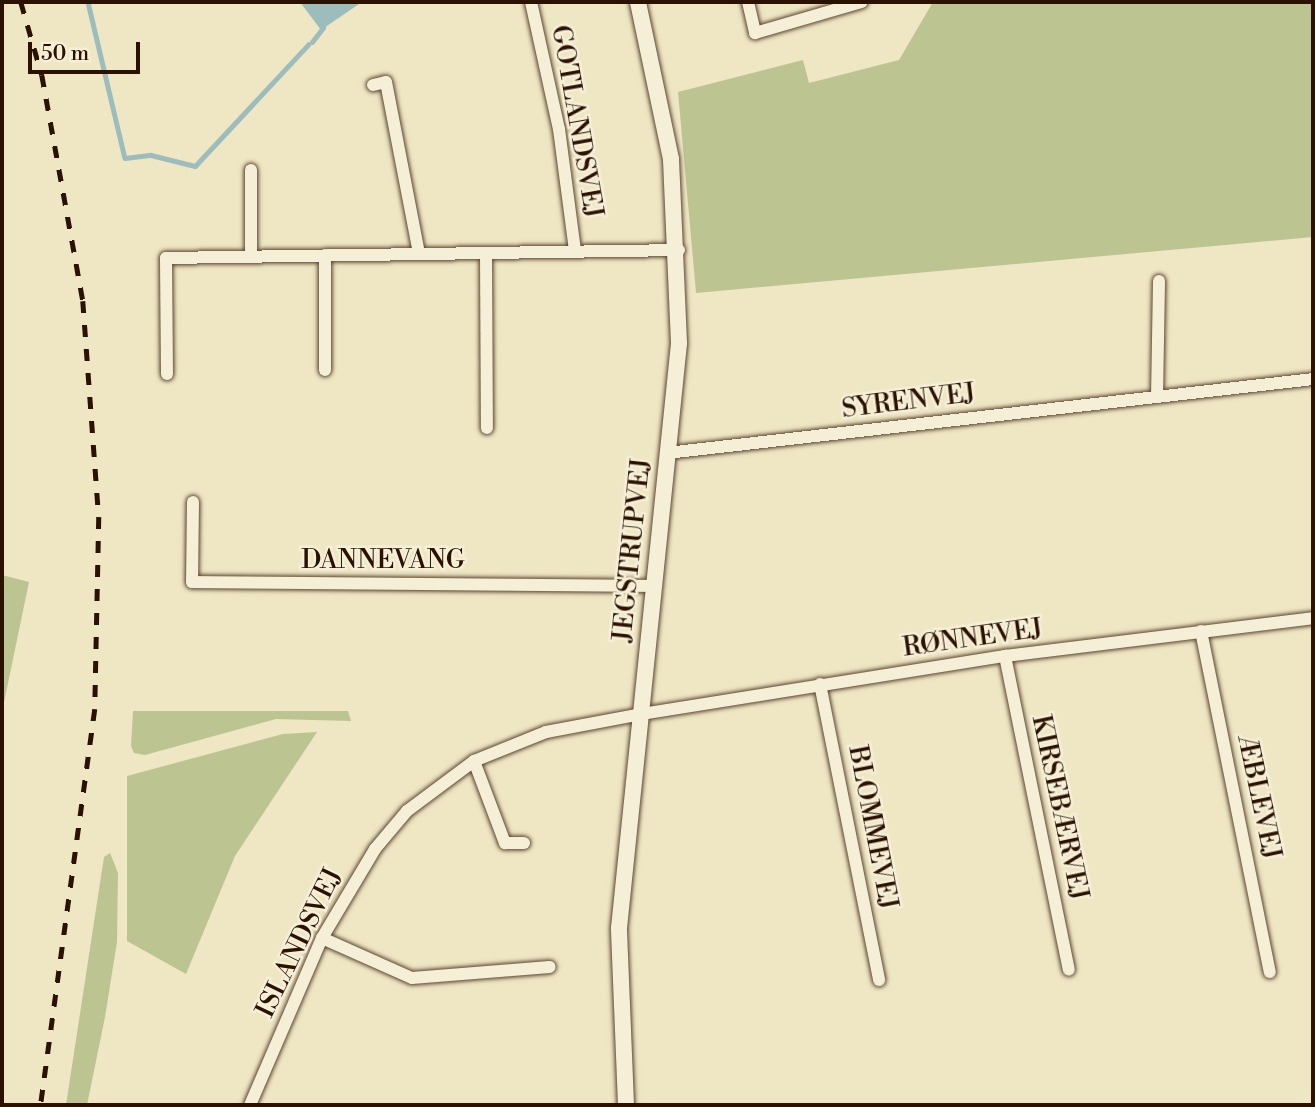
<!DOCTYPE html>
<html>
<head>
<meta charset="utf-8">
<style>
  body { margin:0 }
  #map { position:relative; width:1315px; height:1107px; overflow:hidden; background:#efe6c3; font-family:"Libre Bodoni",serif }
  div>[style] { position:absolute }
  .green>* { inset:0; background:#bcc492 }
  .water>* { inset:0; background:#9dbdbc }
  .stream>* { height:4.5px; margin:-2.25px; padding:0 2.25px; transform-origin:2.25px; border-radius:2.25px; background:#9dbdbc }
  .roads { filter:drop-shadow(0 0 2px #5b4631) drop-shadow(0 0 2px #5b4631) }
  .minor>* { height:12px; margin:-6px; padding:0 6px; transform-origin:6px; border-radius:6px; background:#f5efd8 }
  .tertiary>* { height:16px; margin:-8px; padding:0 8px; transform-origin:8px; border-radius:8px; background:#f5efd8 }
  .rail>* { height:4.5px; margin-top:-2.25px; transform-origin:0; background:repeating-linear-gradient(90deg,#2a1100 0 12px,transparent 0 24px) }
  span { translate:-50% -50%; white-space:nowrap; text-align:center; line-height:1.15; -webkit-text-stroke:5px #f5efd8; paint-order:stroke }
  .street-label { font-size:26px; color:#2a1100 }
  .frame { position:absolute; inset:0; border:4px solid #2a1100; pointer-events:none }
  .scale { position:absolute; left:28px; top:42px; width:112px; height:32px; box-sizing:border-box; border:4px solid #2a1100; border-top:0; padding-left:9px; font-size:21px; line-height:24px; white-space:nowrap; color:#2a1100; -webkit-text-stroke:5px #f5efd8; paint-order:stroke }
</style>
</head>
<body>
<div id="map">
  <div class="green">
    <div style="clip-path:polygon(933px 2px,1313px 2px,1313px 237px,696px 293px,678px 92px,803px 60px,809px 83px,899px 60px)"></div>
    <div style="clip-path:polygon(2px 575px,29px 582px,2px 712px)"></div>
    <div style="clip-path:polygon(133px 711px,348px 711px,351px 721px,276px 719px,145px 755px,134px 753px,131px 746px)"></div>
    <div style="clip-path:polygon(317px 732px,235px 856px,186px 974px,127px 941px,127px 776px,283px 734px)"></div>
    <div style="clip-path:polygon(110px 853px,118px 873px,117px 942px,105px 1017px,87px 1105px,66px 1105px,104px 857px)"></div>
  </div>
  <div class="water">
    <div style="clip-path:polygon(300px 2px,362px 2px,321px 30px)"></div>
  </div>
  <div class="stream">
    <div style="left:88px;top:2px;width:160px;rotate:76.7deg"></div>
    <div style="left:125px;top:158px;width:26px;rotate:-7deg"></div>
    <div style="left:151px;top:155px;width:45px;rotate:14deg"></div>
    <div style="left:195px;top:166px;width:166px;rotate:-47deg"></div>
    <div style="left:312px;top:42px;width:18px;rotate:-52deg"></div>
  </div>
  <div class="roads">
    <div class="minor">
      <div style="left:531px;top:2px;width:130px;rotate:77.6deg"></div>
      <div style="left:559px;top:129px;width:123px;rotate:82.5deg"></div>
      <div style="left:748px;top:2px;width:32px;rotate:77deg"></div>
      <div style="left:755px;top:33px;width:111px;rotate:-16.2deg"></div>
      <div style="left:373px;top:85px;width:13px;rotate:-13deg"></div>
      <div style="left:386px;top:82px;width:175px;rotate:79.1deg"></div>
      <div style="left:251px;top:170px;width:86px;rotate:90deg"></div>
      <div style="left:486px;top:253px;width:175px;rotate:89.7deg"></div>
      <div style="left:325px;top:255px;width:115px;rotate:90deg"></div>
      <div style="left:167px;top:374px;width:116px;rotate:-90.5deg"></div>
      <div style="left:166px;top:258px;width:513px;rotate:-0.89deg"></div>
      <div style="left:1157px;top:397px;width:116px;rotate:-89deg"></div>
      <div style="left:667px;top:453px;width:650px;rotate:-6.53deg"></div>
      <div style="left:193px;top:502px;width:80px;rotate:90.7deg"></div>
      <div style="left:192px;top:582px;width:463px;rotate:0.5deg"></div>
      <div style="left:1201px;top:631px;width:348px;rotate:78.6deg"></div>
      <div style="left:1005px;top:656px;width:320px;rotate:78.5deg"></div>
      <div style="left:820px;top:684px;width:302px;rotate:78.7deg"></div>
      <div style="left:474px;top:761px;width:88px;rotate:69.3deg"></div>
      <div style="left:505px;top:843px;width:19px"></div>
      <div style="left:322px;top:938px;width:98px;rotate:24deg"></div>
      <div style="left:412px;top:978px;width:138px;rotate:-4.6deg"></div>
      <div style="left:250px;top:1105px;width:182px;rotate:-66.7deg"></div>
      <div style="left:322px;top:938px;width:104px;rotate:-59.2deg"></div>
      <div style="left:375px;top:849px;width:50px;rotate:-49.9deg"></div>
      <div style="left:407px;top:811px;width:84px;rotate:-36.7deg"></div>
      <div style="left:474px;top:761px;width:78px;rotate:-21.9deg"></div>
      <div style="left:546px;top:732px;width:98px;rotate:-10.6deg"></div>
      <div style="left:642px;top:714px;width:368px;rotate:-9.1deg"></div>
      <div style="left:1005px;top:656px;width:310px;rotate:-7deg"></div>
    </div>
    <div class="tertiary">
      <div style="left:626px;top:1105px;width:177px;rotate:-92.3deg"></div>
      <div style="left:619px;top:928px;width:588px;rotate:-84.14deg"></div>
      <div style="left:679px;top:343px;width:184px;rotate:-92.5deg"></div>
      <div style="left:671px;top:159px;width:160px;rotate:-101.9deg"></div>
    </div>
  </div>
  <div class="rail">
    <div style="left:21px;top:2px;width:76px;rotate:74deg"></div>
    <div style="left:42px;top:75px;width:230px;rotate:79.7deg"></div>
    <div style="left:83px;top:301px;width:217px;rotate:85.8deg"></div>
    <div style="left:99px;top:517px;width:192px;rotate:91.2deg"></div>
    <div style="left:95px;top:709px;width:400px;rotate:97.8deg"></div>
  </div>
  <div class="street-label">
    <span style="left:576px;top:122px;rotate:80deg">GOTLANDSVEJ</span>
    <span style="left:909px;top:402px;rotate:-7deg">SYRENVEJ</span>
    <span style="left:633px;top:550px;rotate:-84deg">JEGSTRUPVEJ</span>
    <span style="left:383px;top:561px">DANNEVANG</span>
    <span style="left:973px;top:639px;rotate:-8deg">RØNNEVEJ</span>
    <span style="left:1258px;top:797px;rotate:78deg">ÆBLEVEJ</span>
    <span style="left:1059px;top:808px;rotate:78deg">KIRSEBÆRVEJ</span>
    <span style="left:872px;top:828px;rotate:79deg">BLOMMEVEJ</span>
    <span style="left:300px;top:943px;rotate:-64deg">ISLANDSVEJ</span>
  </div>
  <div class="frame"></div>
  <div class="scale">50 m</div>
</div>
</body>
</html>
